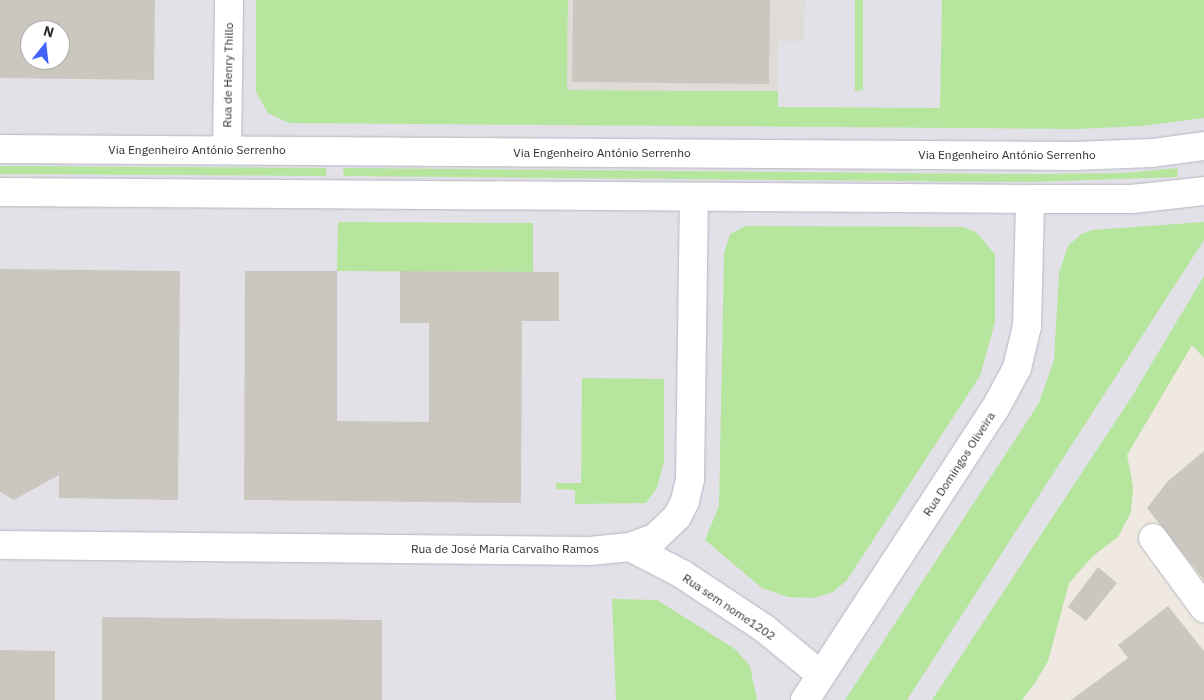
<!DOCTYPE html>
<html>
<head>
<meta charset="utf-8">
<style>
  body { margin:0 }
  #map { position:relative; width:1204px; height:700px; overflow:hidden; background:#efe9e1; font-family:"IBM Plex Sans",sans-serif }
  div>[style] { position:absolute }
  .industrial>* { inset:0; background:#e3e1e8 }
  .green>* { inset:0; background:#b6e59e }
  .plaza>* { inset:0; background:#dfdcd8 }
  .building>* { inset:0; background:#cbc7bf }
  .roads { filter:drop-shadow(0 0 1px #b4b7c1) drop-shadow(0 0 1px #b4b7c1) }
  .minor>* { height:28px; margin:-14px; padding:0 14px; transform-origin:14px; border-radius:14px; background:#fff }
  .secondary>* { height:28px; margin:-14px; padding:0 14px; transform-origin:14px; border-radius:14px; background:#fff }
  span { translate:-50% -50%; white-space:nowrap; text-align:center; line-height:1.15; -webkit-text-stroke:4px #fff; paint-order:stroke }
  .street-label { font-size:12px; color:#2e2e2e }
  .north { position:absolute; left:20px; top:20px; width:50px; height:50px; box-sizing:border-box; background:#fff; border:1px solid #ababab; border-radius:50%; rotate:16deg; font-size:14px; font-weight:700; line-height:20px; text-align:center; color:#2e2e2e }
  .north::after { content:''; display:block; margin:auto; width:18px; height:22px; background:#4264fb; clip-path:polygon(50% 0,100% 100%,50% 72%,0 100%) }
</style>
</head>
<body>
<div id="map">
  <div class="industrial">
    <div style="clip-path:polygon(evenodd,0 0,1204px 0,1204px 358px,1192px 345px,1145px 420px,1127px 455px,1133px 487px,1131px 512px,1118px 537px,1093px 556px,1069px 583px,1048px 661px,1022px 700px,0 700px,0 0,30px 30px,60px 30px,60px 60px,30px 60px,30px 30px)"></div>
  </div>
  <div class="green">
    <div style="clip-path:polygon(256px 0,568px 0,567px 90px,778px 91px,778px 107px,940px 108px,942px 0,1204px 0,1204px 118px,1142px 126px,1077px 129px,289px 123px,268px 113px,256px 92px)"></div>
    <div style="clip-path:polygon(855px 0,863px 0,863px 90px,855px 91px)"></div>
    <div style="clip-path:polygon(0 166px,326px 168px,326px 176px,0 174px)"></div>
    <div style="clip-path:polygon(343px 168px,1032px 174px,1125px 173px,1177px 168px,1178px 177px,1031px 182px,344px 176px)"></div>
    <div style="clip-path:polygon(338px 222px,533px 223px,533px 272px,337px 271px)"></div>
    <div style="clip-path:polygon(1204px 222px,1204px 240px,907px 700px,845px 700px,1039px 403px,1054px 360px,1059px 273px,1068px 246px,1081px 234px,1092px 230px)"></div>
    <div style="clip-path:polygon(746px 226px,963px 227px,976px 232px,995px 254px,995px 322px,980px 376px,847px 580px,833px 592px,814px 598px,788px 597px,762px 588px,705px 540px,719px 506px,724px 254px,730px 234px)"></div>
    <div style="clip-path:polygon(1204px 276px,1204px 358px,1192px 345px,1127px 455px,1133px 487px,1131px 512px,1118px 537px,1093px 556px,1069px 583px,1048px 661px,1035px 683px,1022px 700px,932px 700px,1131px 398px)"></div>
    <div style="clip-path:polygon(582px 378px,664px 379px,664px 462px,657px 488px,646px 503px,575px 504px,575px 490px,556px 489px,556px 483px,581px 483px)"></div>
    <div style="clip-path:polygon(612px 599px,657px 600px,735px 649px,750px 666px,757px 700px,616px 700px)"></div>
  </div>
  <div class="plaza">
    <div style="clip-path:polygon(568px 0,573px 0,572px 82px,769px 84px,770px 0,805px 0,804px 41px,778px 41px,778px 91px,567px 90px)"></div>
  </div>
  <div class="building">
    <div style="clip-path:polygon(evenodd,0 0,155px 0,154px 80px,0 78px,0 0,30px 30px,60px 30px,60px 60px,30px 60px,30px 30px)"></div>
    <div style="clip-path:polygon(573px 0,770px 0,769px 84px,572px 82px)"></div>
    <div style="clip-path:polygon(0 269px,180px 271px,178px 500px,59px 498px,59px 475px,14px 500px,0 492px)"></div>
    <div style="clip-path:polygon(245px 271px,337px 271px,337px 421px,429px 422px,429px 323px,400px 323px,400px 271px,559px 272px,559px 321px,522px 321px,521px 503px,244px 500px)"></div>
    <div style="clip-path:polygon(1204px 451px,1204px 580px,1147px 508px,1167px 482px)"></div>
    <div style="clip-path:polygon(1098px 567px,1117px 583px,1086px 621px,1068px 607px)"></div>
    <div style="clip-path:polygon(1168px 606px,1204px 651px,1204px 700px,1071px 700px,1128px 658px,1118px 645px)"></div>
    <div style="clip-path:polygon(102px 617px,382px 620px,382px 700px,102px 700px)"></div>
    <div style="clip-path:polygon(0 650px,55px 651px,55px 700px,0 700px)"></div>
  </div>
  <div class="roads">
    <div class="minor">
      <div style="left:227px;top:150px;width:150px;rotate:-89.2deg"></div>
      <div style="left:1153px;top:538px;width:87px;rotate:53.9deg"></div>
      <div style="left:0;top:545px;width:590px;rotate:0.58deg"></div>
      <div style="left:590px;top:551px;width:40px;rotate:-5.7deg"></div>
      <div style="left:630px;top:547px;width:27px;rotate:-20deg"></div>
      <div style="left:655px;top:538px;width:30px;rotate:-44deg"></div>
      <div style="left:677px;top:517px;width:18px;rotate:-63deg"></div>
      <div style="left:685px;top:501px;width:23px;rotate:-77deg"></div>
      <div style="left:690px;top:479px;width:282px;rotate:-89.2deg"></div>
      <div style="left:630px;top:547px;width:59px;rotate:27.4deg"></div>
      <div style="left:682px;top:574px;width:100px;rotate:33.5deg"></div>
      <div style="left:765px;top:629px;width:72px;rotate:39.4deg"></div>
      <div style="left:805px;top:700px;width:348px;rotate:-56.9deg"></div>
      <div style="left:995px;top:409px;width:47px;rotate:-61.8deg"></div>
      <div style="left:1017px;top:368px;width:43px;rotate:-76.6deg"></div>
      <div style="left:1027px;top:326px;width:127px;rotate:-88.6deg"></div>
    </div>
    <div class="secondary">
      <div style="left:0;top:149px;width:1074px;rotate:0.37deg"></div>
      <div style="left:1074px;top:156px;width:78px;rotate:-2.2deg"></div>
      <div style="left:1152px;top:153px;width:52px;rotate:-7.7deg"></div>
      <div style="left:0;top:192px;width:1030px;rotate:0.39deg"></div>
      <div style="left:1030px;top:199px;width:102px"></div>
      <div style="left:1132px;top:199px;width:72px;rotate:-6.3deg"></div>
    </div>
  </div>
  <div class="street-label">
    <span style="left:228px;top:75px;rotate:-89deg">Rua de Henry Thillo</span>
    <span style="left:197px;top:150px">Via Engenheiro António Serrenho</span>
    <span style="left:602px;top:153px">Via Engenheiro António Serrenho</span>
    <span style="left:1007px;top:155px">Via Engenheiro António Serrenho</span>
    <span style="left:959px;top:464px;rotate:-57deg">Rua Domingos Oliveira</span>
    <span style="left:505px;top:549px">Rua de José Maria Carvalho Ramos</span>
    <span style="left:729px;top:607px;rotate:34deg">Rua sem nome1202</span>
  </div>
  <div class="north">N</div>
</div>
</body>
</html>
